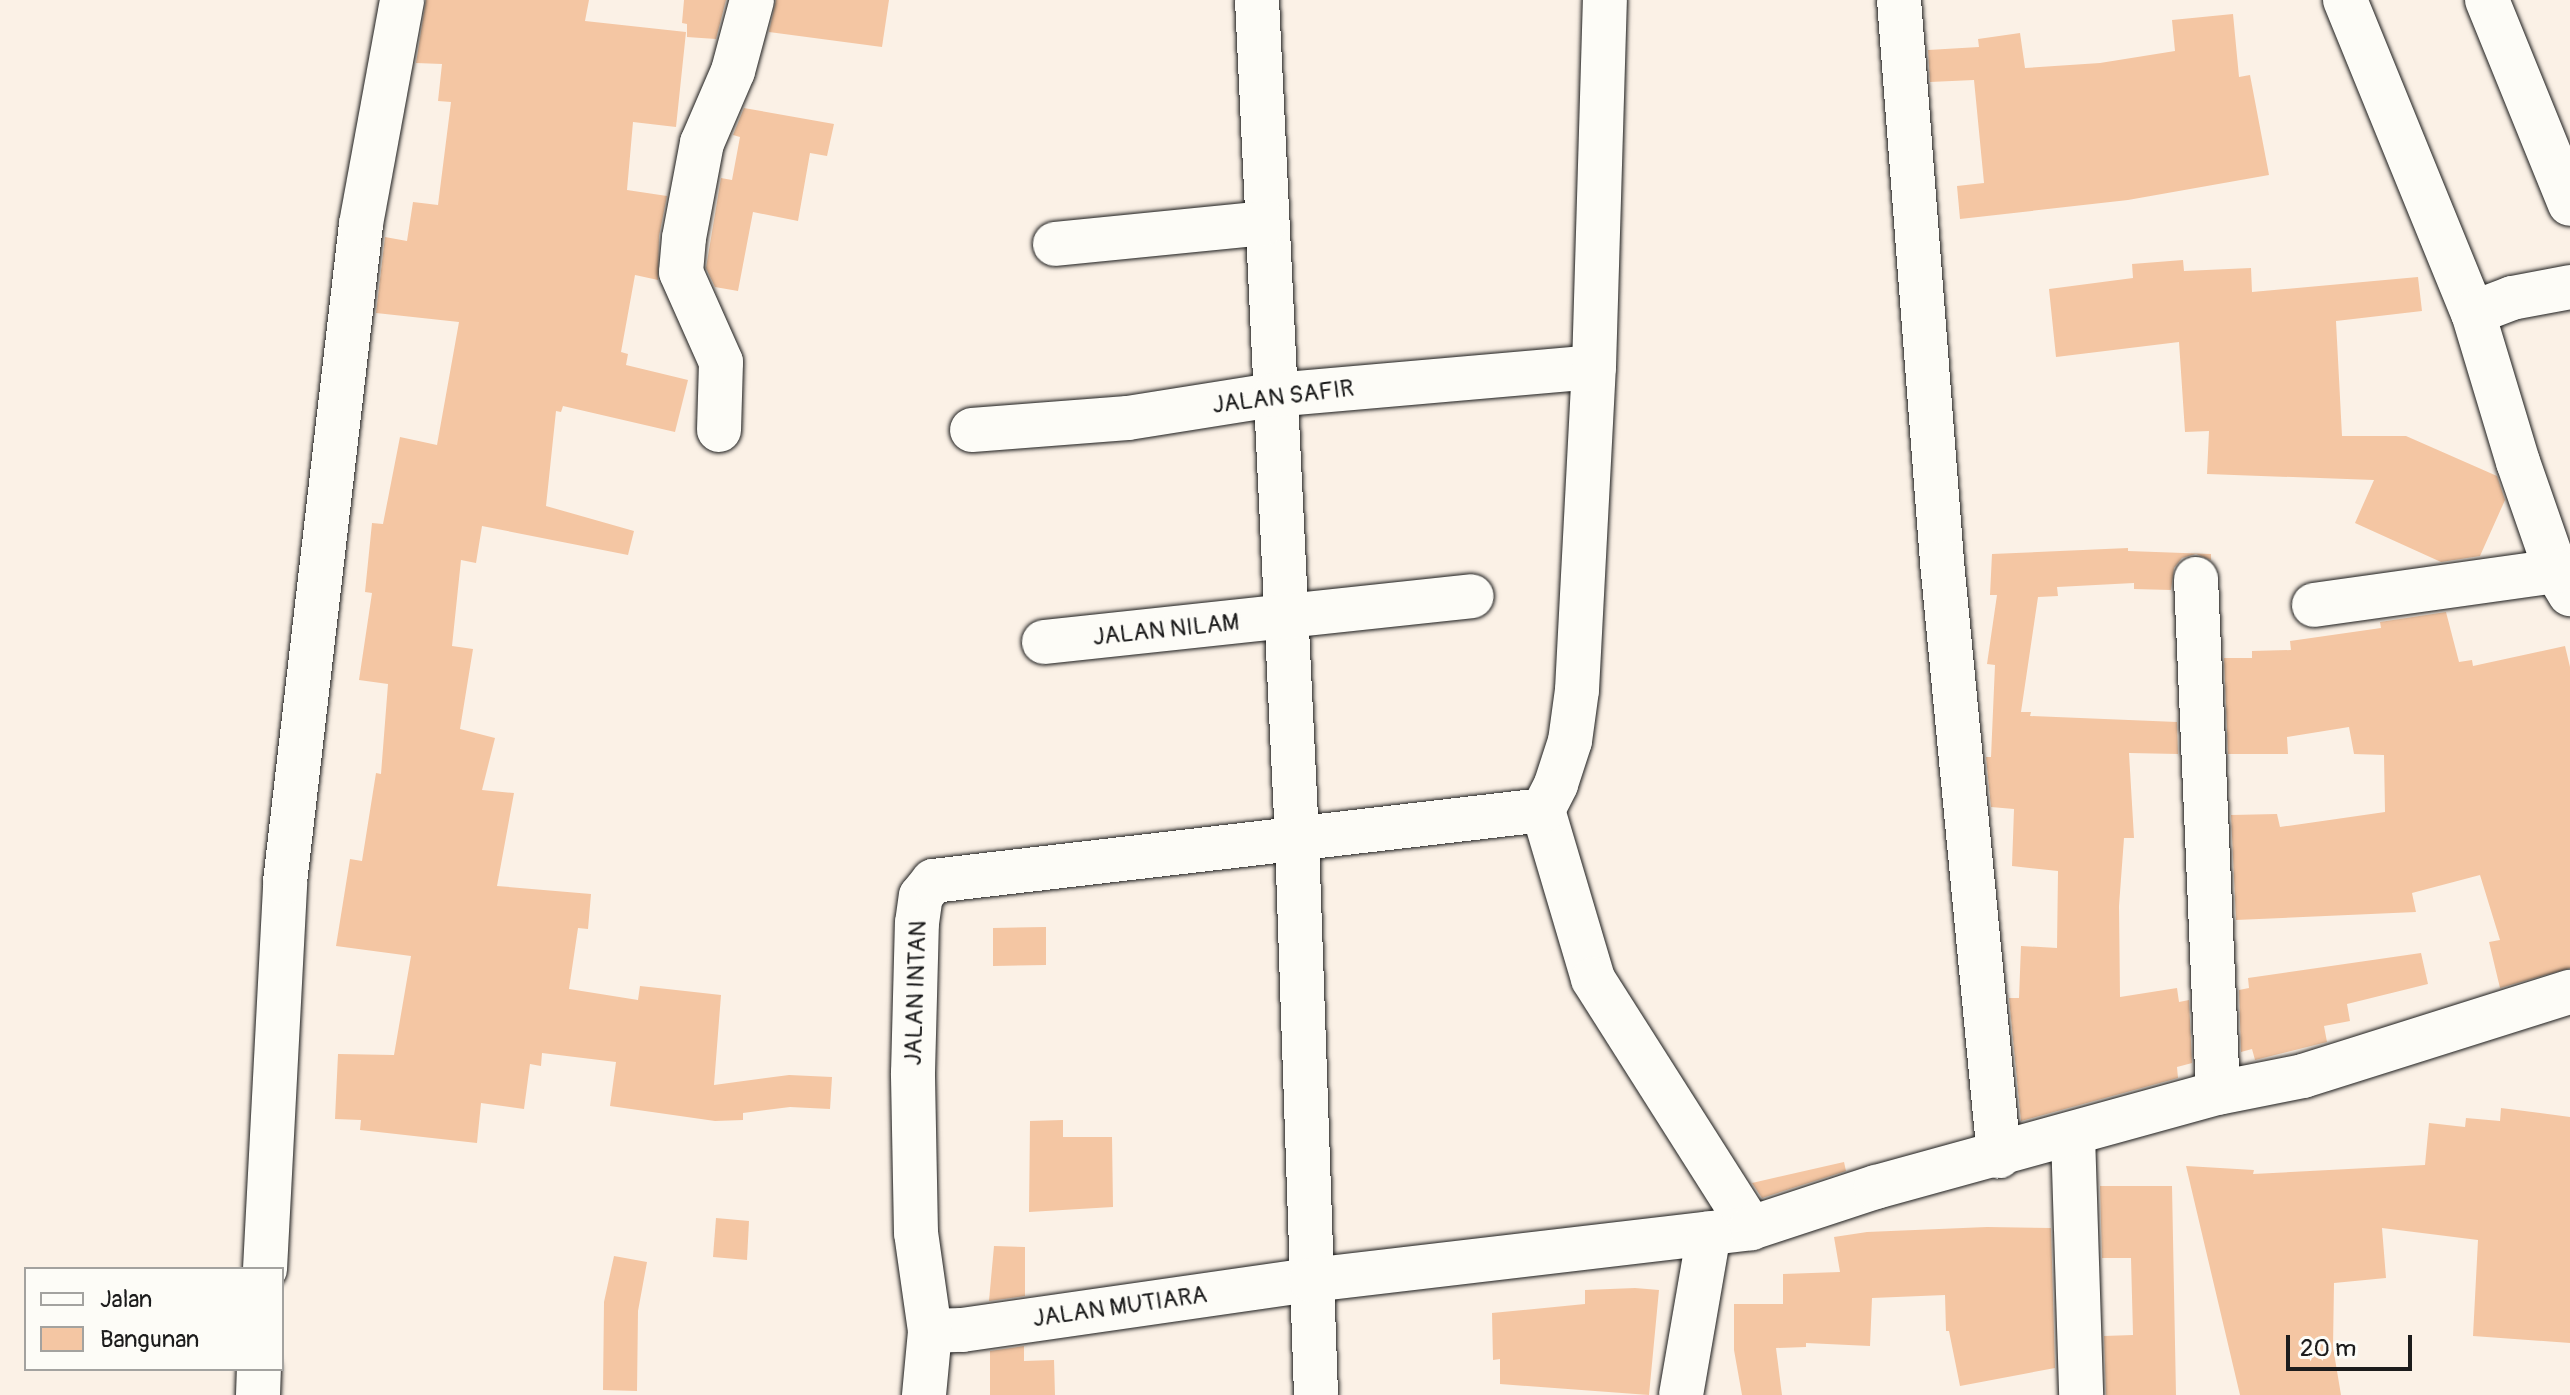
<!DOCTYPE html>
<html>
<head>
<meta charset="utf-8">
<style>
  body { margin:0 }
  #map { position:relative; width:2570px; height:1395px; overflow:hidden; background:#fbf1e6; font-family:Pangolin,sans-serif }
  div>[style] { position:absolute }
  .building>* { inset:0; background:#f4c6a3 }
  .roads { filter:drop-shadow(0 0 2px #1c1c1c) drop-shadow(0 0 2px #1c1c1c) }
  .minor>* { height:44px; margin:-22px; padding:0 22px; transform-origin:22px; border-radius:22px; background:#fdfcf7 }
  span { translate:-50% -50%; white-space:nowrap; text-align:center; line-height:1.15; -webkit-text-stroke:6px #fdfcf7; paint-order:stroke }
  .street-label { font-size:24px; color:#1c1c1c }
  .legend { position:absolute; left:24px; top:1267px; width:260px; height:104px; box-sizing:border-box; background:#fdfcf7; border:2px solid #a3a29f; margin:0; padding:10px 14px; list-style:none; font-size:24px; color:#1c1c1c }
  .legend li { display:flex; align-items:center; gap:16px; height:40px }
  .legend b { width:40px; border:2px solid #a3a29f }
  .scale { position:absolute; left:2286px; top:1335px; width:126px; height:36px; box-sizing:border-box; border:4px solid #1c1c1c; border-top:0; padding-left:10px; font-size:24px; line-height:28px; white-space:nowrap; color:#1c1c1c; -webkit-text-stroke:6px #fdfcf7; paint-order:stroke }
</style>
</head>
<body>
<div id="map">
  <div class="building">
    <div style="clip-path:polygon(426px 0,589px 0,585px 21px,686px 32px,676px 127px,633px 122px,627px 190px,667px 196px,659px 236px,658px 280px,635px 275px,621px 352px,628px 354px,626px 365px,688px 380px,675px 432px,563px 406px,561px 412px,556px 411px,546px 506px,634px 531px,628px 555px,482px 526px,476px 563px,461px 560px,452px 646px,473px 649px,460px 729px,495px 738px,482px 790px,514px 793px,497px 886px,591px 894px,588px 929px,578px 928px,569px 989px,638px 1000px,640px 986px,721px 995px,714px 1085px,789px 1075px,832px 1077px,830px 1109px,790px 1107px,743px 1113px,743px 1120px,715px 1121px,610px 1106px,616px 1062px,542px 1053px,541px 1066px,530px 1064px,524px 1109px,481px 1103px,477px 1143px,360px 1130px,361px 1120px,335px 1119px,338px 1054px,394px 1055px,411px 956px,336px 946px,350px 859px,362px 861px,376px 773px,381px 774px,388px 684px,359px 680px,372px 593px,365px 592px,372px 523px,383px 524px,400px 437px,437px 445px,459px 322px,376px 313px,385px 237px,407px 241px,413px 202px,438px 205px,451px 102px,438px 101px,442px 64px,416px 63px)"></div>
    <div style="clip-path:polygon(684px 0,726px 0,716px 39px,687px 37px,687px 24px,682px 23px)"></div>
    <div style="clip-path:polygon(776px 0,889px 0,882px 47px,769px 32px)"></div>
    <div style="clip-path:polygon(2233px 14px,2239px 77px,2250px 75px,2269px 175px,2128px 200px,1960px 219px,1957px 186px,1984px 183px,1974px 80px,1930px 82px,1928px 50px,1979px 47px,1978px 39px,2020px 33px,2025px 68px,2100px 63px,2175px 51px,2172px 20px)"></div>
    <div style="clip-path:polygon(744px 108px,834px 124px,827px 156px,810px 153px,798px 221px,753px 212px,738px 291px,715px 287px,706px 268px,721px 178px,732px 180px,740px 137px,733px 135px)"></div>
    <div style="clip-path:polygon(2183px 260px,2184px 271px,2251px 268px,2252px 292px,2418px 277px,2422px 311px,2336px 321px,2342px 436px,2406px 436px,2497px 476px,2505px 500px,2480px 556px,2441px 562px,2355px 523px,2374px 480px,2207px 474px,2209px 431px,2185px 432px,2179px 342px,2056px 357px,2049px 289px,2133px 278px,2132px 264px)"></div>
    <div style="clip-path:polygon(2128px 548px,2128px 551px,2211px 554px,2211px 560px,2196px 554px,2182px 558px,2174px 568px,2171px 590px,2134px 589px,2134px 583px,2057px 587px,2058px 596px,2038px 597px,2021px 712px,2031px 712px,2030px 716px,2177px 722px,2178px 754px,2129px 753px,2134px 838px,2124px 838px,2119px 906px,2120px 997px,2177px 988px,2179px 1002px,2189px 1000px,2192px 1063px,2177px 1067px,2178px 1078px,2021px 1121px,2009px 998px,2019px 998px,2021px 946px,2057px 948px,2058px 871px,2012px 866px,2014px 809px,1991px 807px,1986px 757px,1991px 757px,1995px 665px,1987px 664px,1997px 595px,1990px 595px,1992px 554px)"></div>
    <div style="clip-path:polygon(2446px 612px,2459px 662px,2472px 660px,2473px 666px,2565px 646px,2570px 667px,2570px 968px,2500px 988px,2489px 942px,2500px 940px,2480px 875px,2412px 893px,2416px 912px,2236px 920px,2231px 815px,2277px 814px,2280px 827px,2385px 812px,2384px 755px,2354px 754px,2349px 727px,2287px 737px,2288px 754px,2228px 754px,2224px 658px,2252px 658px,2252px 651px,2291px 650px,2290px 641px,2381px 628px,2380px 622px)"></div>
    <div style="clip-path:polygon(1046px 927px,1046px 965px,993px 966px,993px 928px)"></div>
    <div style="clip-path:polygon(2421px 953px,2428px 984px,2347px 1004px,2350px 1021px,2324px 1026px,2327px 1042px,2255px 1060px,2252px 1049px,2241px 1052px,2239px 990px,2249px 988px,2248px 978px)"></div>
    <div style="clip-path:polygon(2501px 1108px,2570px 1117px,2570px 1343px,2473px 1336px,2478px 1240px,2382px 1228px,2386px 1278px,2334px 1283px,2333px 1347px,2341px 1395px,2240px 1395px,2186px 1166px,2254px 1170px,2253px 1174px,2425px 1165px,2429px 1123px,2465px 1127px,2466px 1118px,2500px 1121px)"></div>
    <div style="clip-path:polygon(1063px 1120px,1063px 1137px,1112px 1137px,1113px 1207px,1029px 1212px,1030px 1121px)"></div>
    <div style="clip-path:polygon(1844px 1162px,1846px 1171px,1762px 1198px,1752px 1183px)"></div>
    <div style="clip-path:polygon(2100px 1186px,2172px 1186px,2176px 1395px,2106px 1395px,2104px 1336px,2133px 1335px,2131px 1258px,2102px 1258px)"></div>
    <div style="clip-path:polygon(716px 1218px,749px 1221px,747px 1260px,713px 1257px)"></div>
    <div style="clip-path:polygon(1987px 1227px,2051px 1228px,2055px 1368px,1960px 1386px,1949px 1331px,1946px 1331px,1945px 1295px,1872px 1298px,1870px 1346px,1806px 1343px,1806px 1347px,1776px 1348px,1782px 1395px,1742px 1395px,1734px 1350px,1734px 1304px,1783px 1304px,1783px 1274px,1840px 1272px,1834px 1237px,1867px 1232px)"></div>
    <div style="clip-path:polygon(994px 1246px,1025px 1247px,1025px 1296px,989px 1301px)"></div>
    <div style="clip-path:polygon(614px 1256px,647px 1262px,638px 1311px,637px 1391px,603px 1390px,604px 1302px)"></div>
    <div style="clip-path:polygon(1635px 1288px,1659px 1290px,1649px 1395px,1500px 1384px,1500px 1359px,1493px 1360px,1492px 1313px,1585px 1304px,1585px 1290px)"></div>
    <div style="clip-path:polygon(1024px 1346px,1024px 1361px,1054px 1360px,1055px 1395px,990px 1395px,990px 1351px)"></div>
  </div>
  <div class="roads">
    <div class="minor">
      <div style="left:1257px;top:0;width:841px;rotate:87.27deg"></div>
      <div style="left:1297px;top:840px;width:555px;rotate:88.04deg"></div>
      <div style="left:1899px;top:0;width:564px;rotate:85.62deg"></div>
      <div style="left:1942px;top:562px;width:597px;rotate:84.52deg"></div>
      <div style="left:2345px;top:0;width:338px;rotate:67.8deg"></div>
      <div style="left:2473px;top:313px;width:156px;rotate:73.2deg"></div>
      <div style="left:2518px;top:462px;width:115px;rotate:70.8deg"></div>
      <div style="left:2556px;top:571px;width:27px;rotate:59deg"></div>
      <div style="left:2487px;top:0;width:220px;rotate:67.9deg"></div>
      <div style="left:1055px;top:244px;width:211px;rotate:-5.7deg"></div>
      <div style="left:2473px;top:313px;width:42px;rotate:-21deg"></div>
      <div style="left:2512px;top:298px;width:59px;rotate:-10.7deg"></div>
      <div style="left:719px;top:430px;width:68px;rotate:-88.3deg"></div>
      <div style="left:721px;top:362px;width:98px;rotate:-114deg"></div>
      <div style="left:681px;top:272px;width:34px;rotate:-85deg"></div>
      <div style="left:684px;top:238px;width:97px;rotate:-79.3deg"></div>
      <div style="left:702px;top:143px;width:78px;rotate:-66.7deg"></div>
      <div style="left:733px;top:71px;width:73px;rotate:-75deg"></div>
      <div style="left:972px;top:430px;width:156px;rotate:-4.4deg"></div>
      <div style="left:1128px;top:418px;width:148px;rotate:-9deg"></div>
      <div style="left:1274px;top:395px;width:321px;rotate:-5deg"></div>
      <div style="left:2196px;top:579px;width:514px;rotate:87.55deg"></div>
      <div style="left:2314px;top:605px;width:244px;rotate:-8deg"></div>
      <div style="left:1044px;top:642px;width:430px;rotate:-6.1deg"></div>
      <div style="left:1543px;top:810px;width:176px;rotate:73.5deg"></div>
      <div style="left:1593px;top:979px;width:295px;rotate:57.6deg"></div>
      <div style="left:2073px;top:1135px;width:260px;rotate:88.2deg"></div>
      <div style="left:265px;top:1269px;width:388px;rotate:-87deg"></div>
      <div style="left:285px;top:882px;width:662px;rotate:-83.41deg"></div>
      <div style="left:361px;top:224px;width:228px;rotate:-79.6deg"></div>
      <div style="left:930px;top:1331px;width:32px;rotate:-2deg"></div>
      <div style="left:962px;top:1330px;width:353px;rotate:-8.2deg"></div>
      <div style="left:1311px;top:1280px;width:443px;rotate:-6.7deg"></div>
      <div style="left:1751px;top:1228px;width:132px;rotate:-18.2deg"></div>
      <div style="left:1876px;top:1187px;width:355px;rotate:-15.4deg"></div>
      <div style="left:2218px;top:1093px;width:87px;rotate:-11.3deg"></div>
      <div style="left:2303px;top:1076px;width:280px;rotate:-17.5deg"></div>
      <div style="left:258px;top:1395px;width:26px;rotate:-88deg"></div>
      <div style="left:924px;top:1395px;width:64px;rotate:-84.6deg"></div>
      <div style="left:930px;top:1331px;width:99px;rotate:-98.1deg"></div>
      <div style="left:916px;top:1233px;width:160px;rotate:-91.1deg"></div>
      <div style="left:913px;top:1073px;width:150px;rotate:-88.5deg"></div>
      <div style="left:917px;top:923px;width:27px;rotate:-82deg"></div>
      <div style="left:921px;top:896px;width:19px;rotate:-51deg"></div>
      <div style="left:933px;top:881px;width:614px;rotate:-6.64deg"></div>
      <div style="left:1543px;top:810px;width:29px;rotate:-63deg"></div>
      <div style="left:1556px;top:784px;width:45px;rotate:-72deg"></div>
      <div style="left:1570px;top:741px;width:51px;rotate:-82.2deg"></div>
      <div style="left:1577px;top:690px;width:323px;rotate:-87deg"></div>
      <div style="left:1594px;top:367px;width:367px;rotate:-88.3deg"></div>
      <div style="left:1681px;top:1395px;width:164px;rotate:-80.2deg"></div>
    </div>
  </div>
  <div class="street-label">
    <span style="left:1283px;top:397px;rotate:-7deg">JALAN SAFIR</span>
    <span style="left:1166px;top:630px;rotate:-6deg">JALAN NILAM</span>
    <span style="left:916px;top:993px;rotate:-88deg">JALAN INTAN</span>
    <span style="left:1120px;top:1307px;rotate:-8deg">JALAN MUTIARA</span>
  </div>
  <ul class="legend">
  <li><b style="height:10px;background:#fdfcf7"></b>Jalan</li>
  <li><b style="height:22px;background:#f4c6a3"></b>Bangunan</li>
  </ul>
  <div class="scale">20 m</div>
</div>
</body>
</html>
